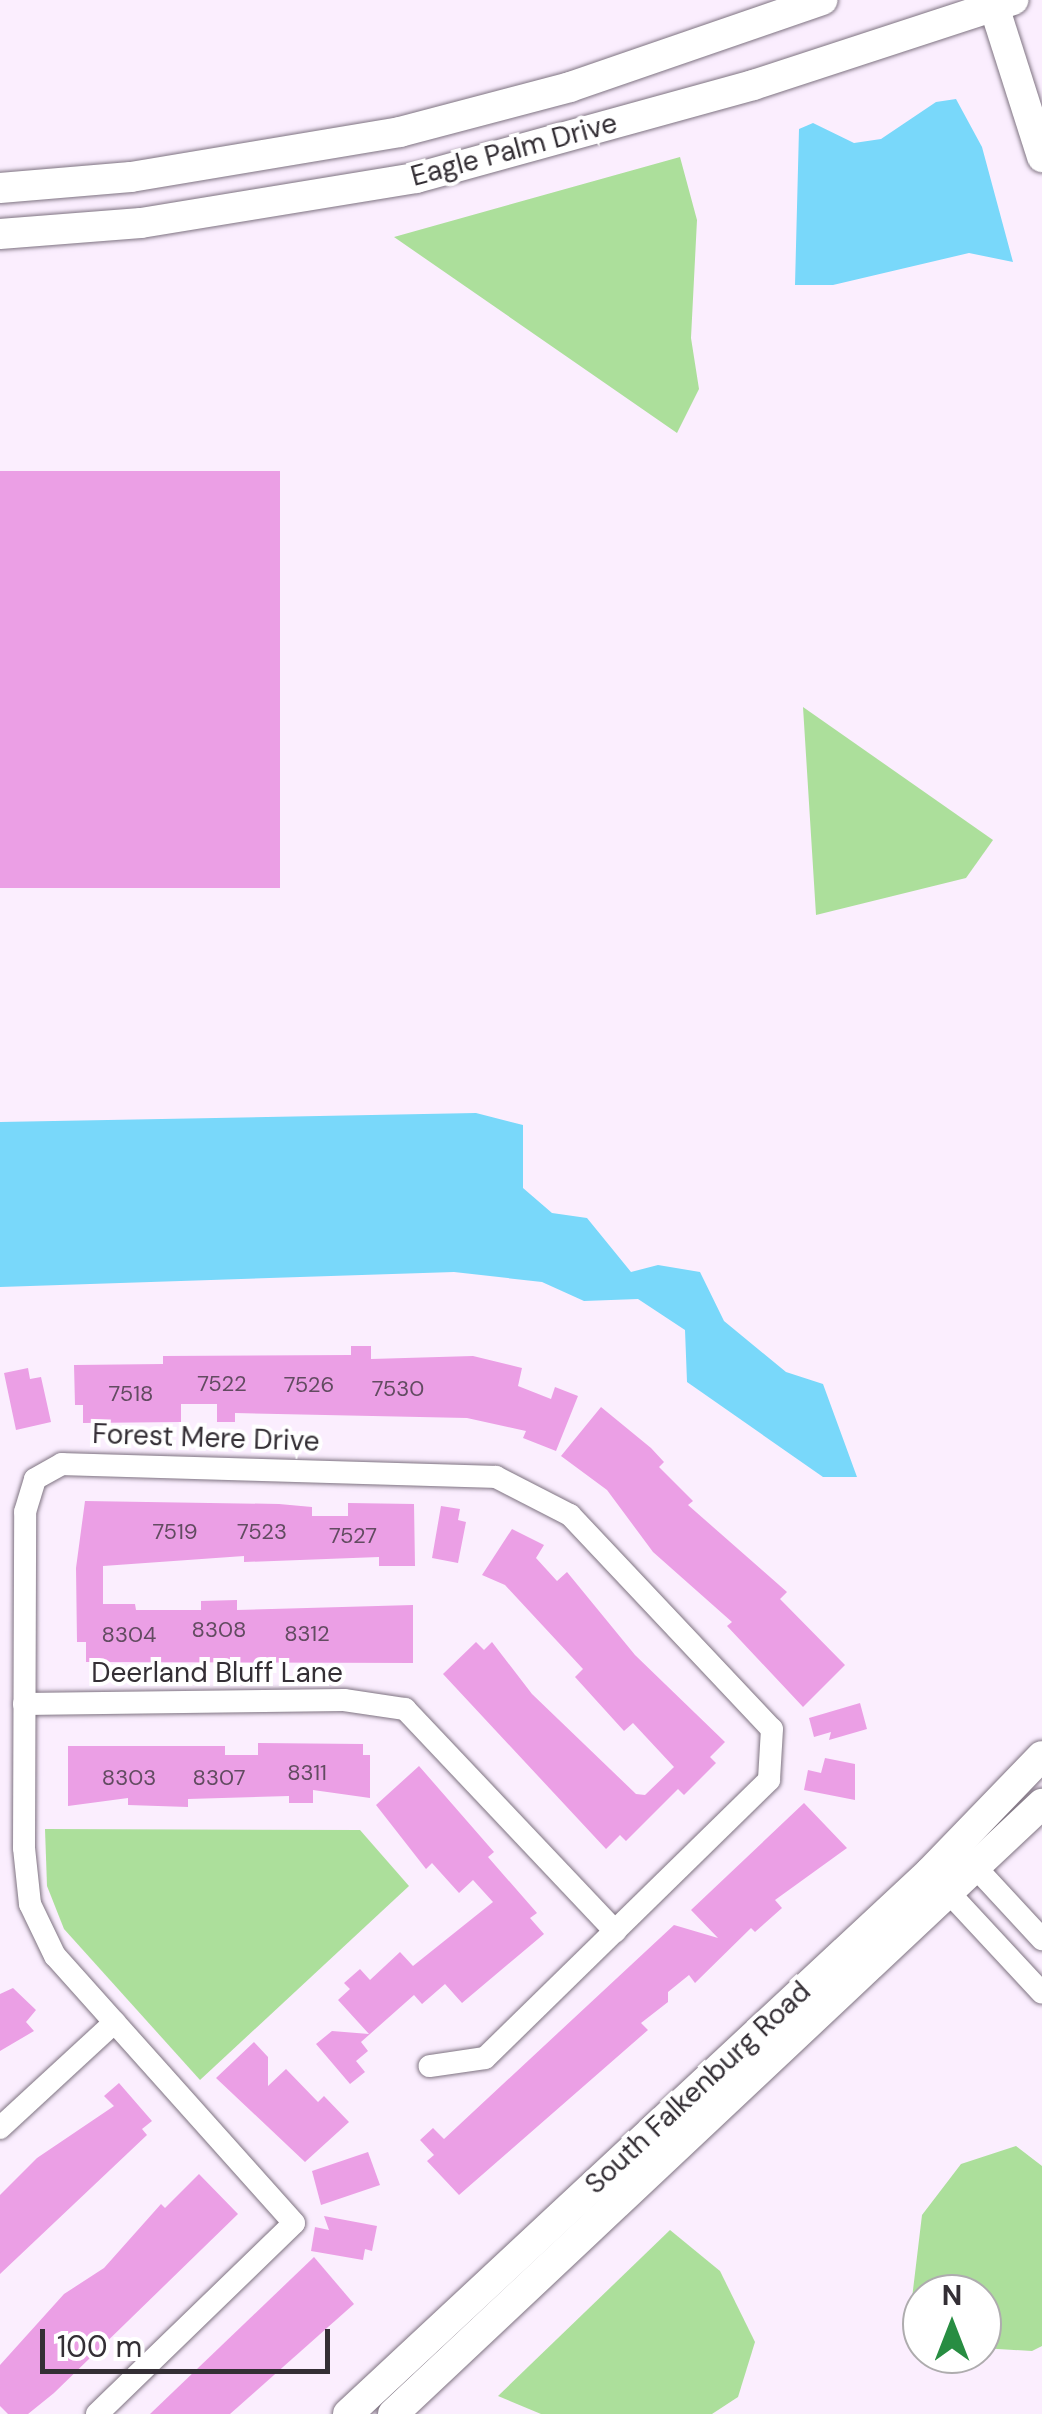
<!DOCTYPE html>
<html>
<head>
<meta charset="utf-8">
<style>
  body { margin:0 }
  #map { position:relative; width:1042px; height:2414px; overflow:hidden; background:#fbeefe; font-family:"DM Sans",sans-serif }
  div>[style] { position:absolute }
  .green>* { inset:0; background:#acdf9b }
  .water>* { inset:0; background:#79d8fa }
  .building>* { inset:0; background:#eb9fe5 }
  .roads { filter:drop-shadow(0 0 2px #7e7381) drop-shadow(0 0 2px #7e7381) }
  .minor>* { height:22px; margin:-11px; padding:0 11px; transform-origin:11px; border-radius:11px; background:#fff }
  .tertiary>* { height:30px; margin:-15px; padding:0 15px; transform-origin:15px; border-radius:15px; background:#fff }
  span { translate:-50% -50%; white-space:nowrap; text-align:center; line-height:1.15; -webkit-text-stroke:8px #fff; paint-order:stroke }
  .number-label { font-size:22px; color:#624b61 }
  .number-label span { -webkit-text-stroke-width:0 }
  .street-label { font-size:28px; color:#342f35 }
  .north { position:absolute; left:902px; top:2274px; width:100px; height:100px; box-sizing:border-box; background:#fff; border:2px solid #aeacae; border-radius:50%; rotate:0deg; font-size:28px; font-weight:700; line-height:40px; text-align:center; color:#342f35 }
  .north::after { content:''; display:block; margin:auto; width:35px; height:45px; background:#288d42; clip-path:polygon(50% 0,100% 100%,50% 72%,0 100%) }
  .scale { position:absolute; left:40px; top:2329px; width:290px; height:45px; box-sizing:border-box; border:5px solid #342f35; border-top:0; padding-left:12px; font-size:30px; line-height:35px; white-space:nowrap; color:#342f35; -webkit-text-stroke:8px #fff; paint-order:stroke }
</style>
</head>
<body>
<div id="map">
  <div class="green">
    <div style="clip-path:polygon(680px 157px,697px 220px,691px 338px,699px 389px,677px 433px,394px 237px)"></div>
    <div style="clip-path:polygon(803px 707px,993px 840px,966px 878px,816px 915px)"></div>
    <div style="clip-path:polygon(45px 1829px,360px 1830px,409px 1886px,200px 2080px,64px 1929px,47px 1886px)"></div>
    <div style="clip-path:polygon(1016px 2146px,1042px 2166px,1042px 2346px,1032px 2351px,982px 2348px,982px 2294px,922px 2294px,922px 2321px,910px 2315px,922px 2215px,961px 2164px)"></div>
    <div style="clip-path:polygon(670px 2230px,720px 2271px,755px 2342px,738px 2397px,712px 2414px,541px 2414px,498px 2396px)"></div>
  </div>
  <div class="water">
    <div style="clip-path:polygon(956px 99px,982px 147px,1013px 262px,969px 253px,833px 285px,795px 285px,799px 129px,813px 123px,854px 143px,881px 139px,936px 102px)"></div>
    <div style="clip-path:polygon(476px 1113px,523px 1125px,523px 1188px,552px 1213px,587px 1218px,631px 1272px,658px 1265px,700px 1272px,724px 1321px,786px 1372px,823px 1384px,857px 1477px,823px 1477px,687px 1382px,685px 1330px,638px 1299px,584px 1301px,542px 1282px,454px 1272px,0 1287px,0 1122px)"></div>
  </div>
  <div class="building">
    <div style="clip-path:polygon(0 471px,280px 471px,280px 888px,0 888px)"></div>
    <div style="clip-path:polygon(351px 1346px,371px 1346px,371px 1359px,473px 1356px,522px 1368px,518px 1386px,551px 1399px,555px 1387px,578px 1396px,556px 1451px,523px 1438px,526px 1431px,467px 1418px,235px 1413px,235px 1422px,217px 1422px,217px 1404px,181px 1404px,181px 1422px,83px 1423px,83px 1405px,75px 1405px,74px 1365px,163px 1364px,163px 1356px,351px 1355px)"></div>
    <div style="clip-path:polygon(28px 1368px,30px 1379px,41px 1377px,51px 1422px,16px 1430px,4px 1373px)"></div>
    <div style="clip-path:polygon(601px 1407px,651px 1448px,664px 1462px,659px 1467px,693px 1501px,688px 1505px,787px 1592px,780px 1599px,845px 1665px,803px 1707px,727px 1626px,732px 1622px,653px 1552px,607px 1490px,561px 1456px)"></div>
    <div style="clip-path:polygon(85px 1501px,279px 1504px,312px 1507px,312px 1516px,348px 1516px,348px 1503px,414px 1504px,415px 1566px,379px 1566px,379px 1557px,244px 1562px,244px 1556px,103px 1566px,103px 1604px,135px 1604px,136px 1610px,201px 1610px,201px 1601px,237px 1600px,237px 1610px,413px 1605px,413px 1663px,86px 1662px,86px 1642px,77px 1642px,76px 1568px)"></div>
    <div style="clip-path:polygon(441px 1506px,460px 1509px,458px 1520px,466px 1522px,458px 1563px,432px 1558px)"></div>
    <div style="clip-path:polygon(512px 1529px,544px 1545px,536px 1558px,557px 1581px,567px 1572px,635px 1655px,725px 1742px,710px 1757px,716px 1763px,684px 1795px,678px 1789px,626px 1841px,620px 1835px,606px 1849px,443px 1674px,476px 1642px,484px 1650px,492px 1642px,532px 1694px,636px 1794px,645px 1795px,674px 1767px,633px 1723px,624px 1731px,575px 1677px,583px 1669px,505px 1585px,482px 1575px)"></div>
    <div style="clip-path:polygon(860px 1703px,867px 1729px,829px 1740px,831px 1732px,814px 1737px,809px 1718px)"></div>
    <div style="clip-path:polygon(258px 1743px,363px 1744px,363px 1755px,370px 1755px,370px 1798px,313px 1790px,313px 1803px,289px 1803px,289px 1796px,188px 1799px,188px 1807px,128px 1805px,128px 1798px,68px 1806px,68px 1746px,225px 1746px,225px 1755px,258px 1755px)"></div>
    <div style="clip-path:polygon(825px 1758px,855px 1764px,855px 1800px,804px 1790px,808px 1770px,821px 1773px)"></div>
    <div style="clip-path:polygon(419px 1766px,494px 1852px,488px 1857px,537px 1913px,530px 1918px,544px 1934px,462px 2003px,445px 1984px,422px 2004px,414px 1995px,361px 2042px,368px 2051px,356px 2061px,365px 2072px,350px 2084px,316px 2044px,332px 2031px,369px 2034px,338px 2000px,350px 1989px,344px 1983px,360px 1969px,370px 1980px,400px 1952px,413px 1966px,493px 1902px,473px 1880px,459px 1893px,432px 1863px,426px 1869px,376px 1805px)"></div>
    <div style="clip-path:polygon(804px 1803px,847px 1848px,775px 1900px,782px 1908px,755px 1932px,751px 1928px,695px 1983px,689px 1975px,668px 1992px,668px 2002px,641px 2023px,648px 2030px,459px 2195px,427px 2161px,434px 2155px,420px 2140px,433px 2128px,444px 2139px,674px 1925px,718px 1938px,691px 1910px)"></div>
    <div style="clip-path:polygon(13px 1988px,36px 2010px,26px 2022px,34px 2031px,0 2051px,0 1994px)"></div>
    <div style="clip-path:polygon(254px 2042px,268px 2057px,268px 2086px,286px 2069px,318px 2102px,324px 2096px,349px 2122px,305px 2162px,216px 2078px)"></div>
    <div style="clip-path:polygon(119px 2083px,152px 2121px,142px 2129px,147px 2135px,0 2274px,0 2195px,37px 2158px,114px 2106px,104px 2096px)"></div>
    <div style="clip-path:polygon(368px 2152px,380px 2185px,321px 2205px,312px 2171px)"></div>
    <div style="clip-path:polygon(199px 2174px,238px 2214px,54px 2393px,28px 2414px,8px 2414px,0 2406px,0 2365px,64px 2294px,104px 2268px,161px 2204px,165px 2208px)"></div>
    <div style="clip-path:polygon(324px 2216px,377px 2226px,372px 2251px,365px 2249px,363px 2260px,311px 2251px,315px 2227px,329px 2230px)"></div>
    <div style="clip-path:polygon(314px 2257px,354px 2304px,230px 2414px,150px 2414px)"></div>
  </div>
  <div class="roads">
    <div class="minor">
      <div style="left:24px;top:1704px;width:320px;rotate:-0.7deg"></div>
      <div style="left:344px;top:1700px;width:62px;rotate:8.4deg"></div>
      <div style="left:405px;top:1709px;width:306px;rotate:46.6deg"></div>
      <div style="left:966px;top:1857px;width:112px;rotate:47.2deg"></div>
      <div style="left:939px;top:1882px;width:151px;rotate:47.1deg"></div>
      <div style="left:0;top:2128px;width:156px;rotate:-42.7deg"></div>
      <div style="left:97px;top:2414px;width:274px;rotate:-44.1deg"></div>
      <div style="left:294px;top:2223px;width:358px;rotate:-131.8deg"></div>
      <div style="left:55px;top:1956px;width:58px;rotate:-115.7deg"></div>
      <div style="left:30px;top:1904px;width:56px;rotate:-96.1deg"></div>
      <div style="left:24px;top:1848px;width:336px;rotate:-89.8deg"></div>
      <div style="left:25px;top:1512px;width:34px;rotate:-73deg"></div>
      <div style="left:35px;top:1479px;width:31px;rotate:-29deg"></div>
      <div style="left:62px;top:1464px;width:434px;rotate:1.7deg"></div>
      <div style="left:496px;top:1477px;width:83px;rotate:27.2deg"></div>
      <div style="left:570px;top:1515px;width:294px;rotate:46.7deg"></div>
      <div style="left:772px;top:1729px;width:51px;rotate:93.4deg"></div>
      <div style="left:769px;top:1780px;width:397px;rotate:135.6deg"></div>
      <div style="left:485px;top:2058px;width:56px;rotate:171.7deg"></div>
    </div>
    <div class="tertiary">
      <div style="left:992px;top:0;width:165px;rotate:72.3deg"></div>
      <div style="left:0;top:188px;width:131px;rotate:-4.8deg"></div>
      <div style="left:131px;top:177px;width:273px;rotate:-9.5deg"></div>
      <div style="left:400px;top:132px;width:176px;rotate:-14.8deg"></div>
      <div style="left:570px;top:87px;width:267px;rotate:-19deg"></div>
      <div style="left:0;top:234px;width:141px;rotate:-4.5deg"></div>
      <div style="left:141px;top:223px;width:279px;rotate:-9.3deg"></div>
      <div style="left:416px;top:178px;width:350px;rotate:-15.4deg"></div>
      <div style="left:753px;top:85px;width:274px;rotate:-18.1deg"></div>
      <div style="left:348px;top:2414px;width:795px;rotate:-42.96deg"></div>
      <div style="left:930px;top:1872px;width:161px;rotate:-46deg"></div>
      <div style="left:393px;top:2414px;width:891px;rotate:-43.23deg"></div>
    </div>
  </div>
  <div class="number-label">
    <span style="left:222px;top:1384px">7522</span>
    <span style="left:309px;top:1385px">7526</span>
    <span style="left:398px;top:1389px">7530</span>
    <span style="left:131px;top:1394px">7518</span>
    <span style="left:175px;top:1532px">7519</span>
    <span style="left:262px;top:1532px">7523</span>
    <span style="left:353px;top:1536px">7527</span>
    <span style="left:219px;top:1630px">8308</span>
    <span style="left:307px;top:1634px">8312</span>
    <span style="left:129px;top:1635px">8304</span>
    <span style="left:307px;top:1773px">8311</span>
    <span style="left:129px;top:1778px">8303</span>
    <span style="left:219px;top:1778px">8307</span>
  </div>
  <div class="street-label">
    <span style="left:514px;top:150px;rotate:-15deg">Eagle Palm Drive</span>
    <span style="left:206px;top:1438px;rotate:2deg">Forest Mere Drive</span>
    <span style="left:217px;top:1673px">Deerland Bluff Lane</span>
    <span style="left:698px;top:2088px;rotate:-43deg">South Falkenburg Road</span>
  </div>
  <div class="north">N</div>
  <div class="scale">100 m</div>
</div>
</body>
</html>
